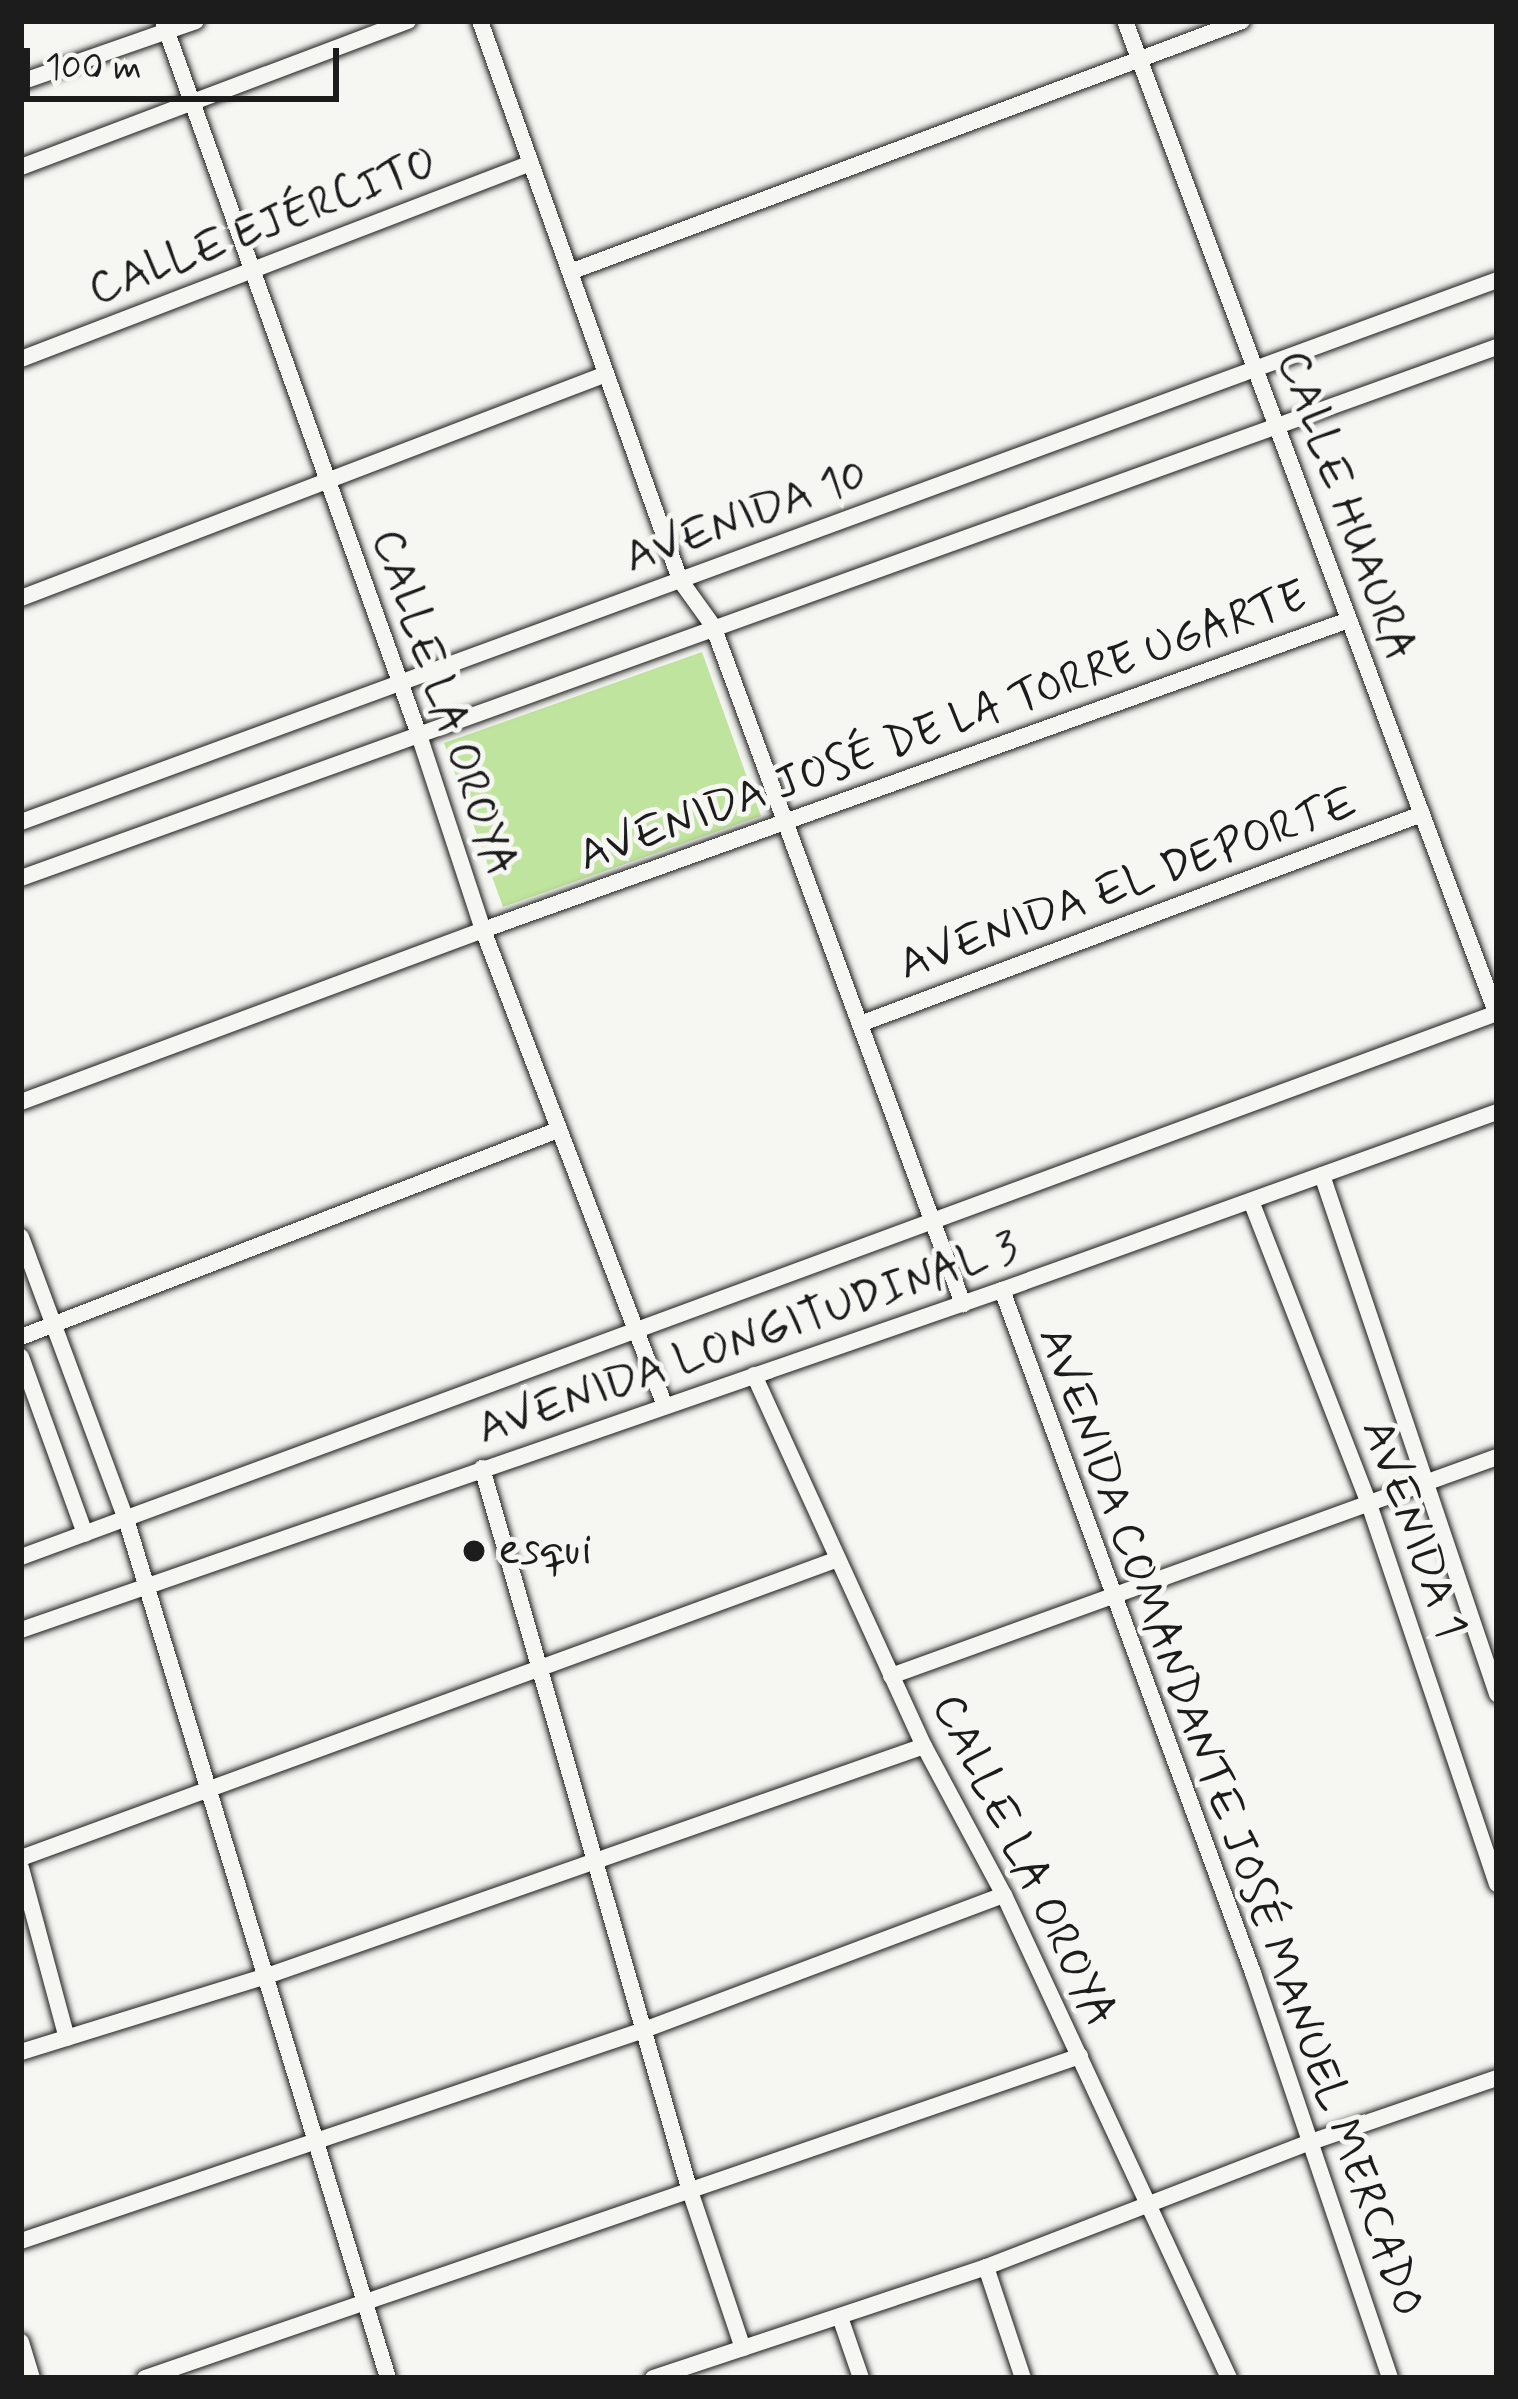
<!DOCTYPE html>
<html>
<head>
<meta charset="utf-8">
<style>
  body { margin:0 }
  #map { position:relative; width:1518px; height:2399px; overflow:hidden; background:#f6f6f2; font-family:Mynerve,sans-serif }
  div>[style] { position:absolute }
  .green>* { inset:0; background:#bfe49e }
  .roads { filter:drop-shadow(0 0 3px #1c1c1c) drop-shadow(0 0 3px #1c1c1c) }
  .minor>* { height:16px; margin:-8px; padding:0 8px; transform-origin:8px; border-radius:8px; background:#f6f6f2 }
  .dots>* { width:33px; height:33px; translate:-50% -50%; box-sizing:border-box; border:6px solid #f6f6f2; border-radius:50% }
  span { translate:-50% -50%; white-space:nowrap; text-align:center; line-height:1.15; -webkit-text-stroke:10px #f6f6f2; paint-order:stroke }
  .street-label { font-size:45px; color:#1c1c1c }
  .poi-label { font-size:45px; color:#1c1c1c }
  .left { translate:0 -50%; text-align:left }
  .frame { position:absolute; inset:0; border:24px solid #1c1c1c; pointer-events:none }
  .scale { position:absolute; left:24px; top:48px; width:315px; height:54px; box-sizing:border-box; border:6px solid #1c1c1c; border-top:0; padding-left:15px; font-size:36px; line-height:42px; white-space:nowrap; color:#1c1c1c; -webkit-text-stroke:9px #f6f6f2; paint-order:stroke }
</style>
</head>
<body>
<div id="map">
  <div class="green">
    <div style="clip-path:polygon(702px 652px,761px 816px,503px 907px,444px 743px)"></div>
  </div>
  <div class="roads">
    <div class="minor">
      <div style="left:163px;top:21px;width:755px;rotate:70.27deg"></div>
      <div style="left:418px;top:732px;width:208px;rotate:71.8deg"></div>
      <div style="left:483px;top:930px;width:510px;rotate:69.08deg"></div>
      <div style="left:480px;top:21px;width:594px;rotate:70.31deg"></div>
      <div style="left:680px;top:580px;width:57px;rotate:54.3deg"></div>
      <div style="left:713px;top:626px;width:723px;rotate:69.76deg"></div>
      <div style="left:1125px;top:21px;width:1061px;rotate:69.48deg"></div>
      <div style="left:21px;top:82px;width:185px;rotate:-19.2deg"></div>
      <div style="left:21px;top:167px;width:414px;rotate:-20.7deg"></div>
      <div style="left:570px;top:272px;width:717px;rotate:-20.48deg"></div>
      <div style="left:21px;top:359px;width:546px;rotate:-21.02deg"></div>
      <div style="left:21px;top:598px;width:626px;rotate:-20.95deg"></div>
      <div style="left:21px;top:822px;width:1572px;rotate:-20.16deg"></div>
      <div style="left:21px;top:878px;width:1569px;rotate:-19.79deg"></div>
      <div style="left:860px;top:1024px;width:600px;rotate:-20.49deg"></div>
      <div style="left:21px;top:1102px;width:493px;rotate:-20.4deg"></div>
      <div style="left:483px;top:930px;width:920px;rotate:-19.7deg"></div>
      <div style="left:1322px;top:1175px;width:548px;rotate:71.37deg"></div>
      <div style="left:1251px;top:1201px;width:325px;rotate:68.7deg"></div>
      <div style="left:1369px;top:1504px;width:401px;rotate:71.4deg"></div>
      <div style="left:21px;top:1237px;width:301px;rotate:69.6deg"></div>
      <div style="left:126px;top:1519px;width:898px;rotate:73.04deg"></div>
      <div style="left:1002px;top:1290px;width:728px;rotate:69.82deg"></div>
      <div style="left:1253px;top:1973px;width:428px;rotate:71.3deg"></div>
      <div style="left:21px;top:1337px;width:576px;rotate:-21.08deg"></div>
      <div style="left:21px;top:1357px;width:188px;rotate:70.1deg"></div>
      <div style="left:754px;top:1375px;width:408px;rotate:65.4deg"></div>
      <div style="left:924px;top:1746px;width:169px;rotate:61.8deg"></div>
      <div style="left:1004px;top:1895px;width:533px;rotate:65.02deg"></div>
      <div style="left:482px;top:1468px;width:749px;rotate:73.96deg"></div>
      <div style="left:689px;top:2188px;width:169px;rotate:71.4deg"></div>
      <div style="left:21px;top:1557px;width:1573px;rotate:-20.23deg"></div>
      <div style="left:21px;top:1630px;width:1038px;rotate:-19.12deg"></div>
      <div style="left:1002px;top:1290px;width:526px;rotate:-19.78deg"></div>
      <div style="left:891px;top:1676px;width:644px;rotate:-19.87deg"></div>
      <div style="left:21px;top:1858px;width:870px;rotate:-20.1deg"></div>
      <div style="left:21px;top:1868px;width:176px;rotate:74.9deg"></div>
      <div style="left:21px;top:2052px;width:254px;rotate:-17.2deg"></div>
      <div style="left:264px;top:1977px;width:699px;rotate:-19.29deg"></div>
      <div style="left:21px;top:2241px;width:658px;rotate:-18.71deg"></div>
      <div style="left:644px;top:2030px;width:384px;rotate:-20.6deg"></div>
      <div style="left:986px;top:2267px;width:117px;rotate:71.6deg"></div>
      <div style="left:840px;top:2317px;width:65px;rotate:71deg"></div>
      <div style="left:21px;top:2342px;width:38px;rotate:73deg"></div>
      <div style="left:145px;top:2378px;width:989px;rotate:-19deg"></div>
      <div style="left:653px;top:2378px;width:351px;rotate:-18.4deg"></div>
      <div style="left:986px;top:2267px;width:345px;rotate:-21.1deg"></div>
      <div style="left:1308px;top:2143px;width:200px;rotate:-19deg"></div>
    </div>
  </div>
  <div class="dots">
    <div style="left:474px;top:1551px;background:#1c1c1c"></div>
  </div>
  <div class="street-label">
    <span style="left:263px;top:227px;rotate:-21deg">CALLE EJÉRCITO</span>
    <span style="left:1345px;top:506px;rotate:70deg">CALLE HUAURA</span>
    <span style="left:746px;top:517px;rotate:-20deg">AVENIDA 10</span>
    <span style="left:443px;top:703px;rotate:71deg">CALLE LA OROYA</span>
    <span style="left:943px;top:727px;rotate:-20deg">AVENIDA JOSÉ DE LA TORRE UGARTE</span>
    <span style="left:1128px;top:885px;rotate:-20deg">AVENIDA EL DEPORTE</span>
    <span style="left:748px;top:1339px;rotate:-19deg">AVENIDA LONGITUDINAL 3</span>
    <span style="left:1413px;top:1529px;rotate:70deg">AVENIDA 1</span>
    <span style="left:1230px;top:1822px;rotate:70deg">AVENIDA COMANDANTE JOSÉ MANUEL MERCADO</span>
    <span style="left:1023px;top:1861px;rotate:64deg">CALLE LA OROYA</span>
  </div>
  <div class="poi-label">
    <span class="left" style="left:498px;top:1551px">esqui</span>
  </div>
  <div class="frame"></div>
  <div class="scale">100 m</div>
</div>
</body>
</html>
